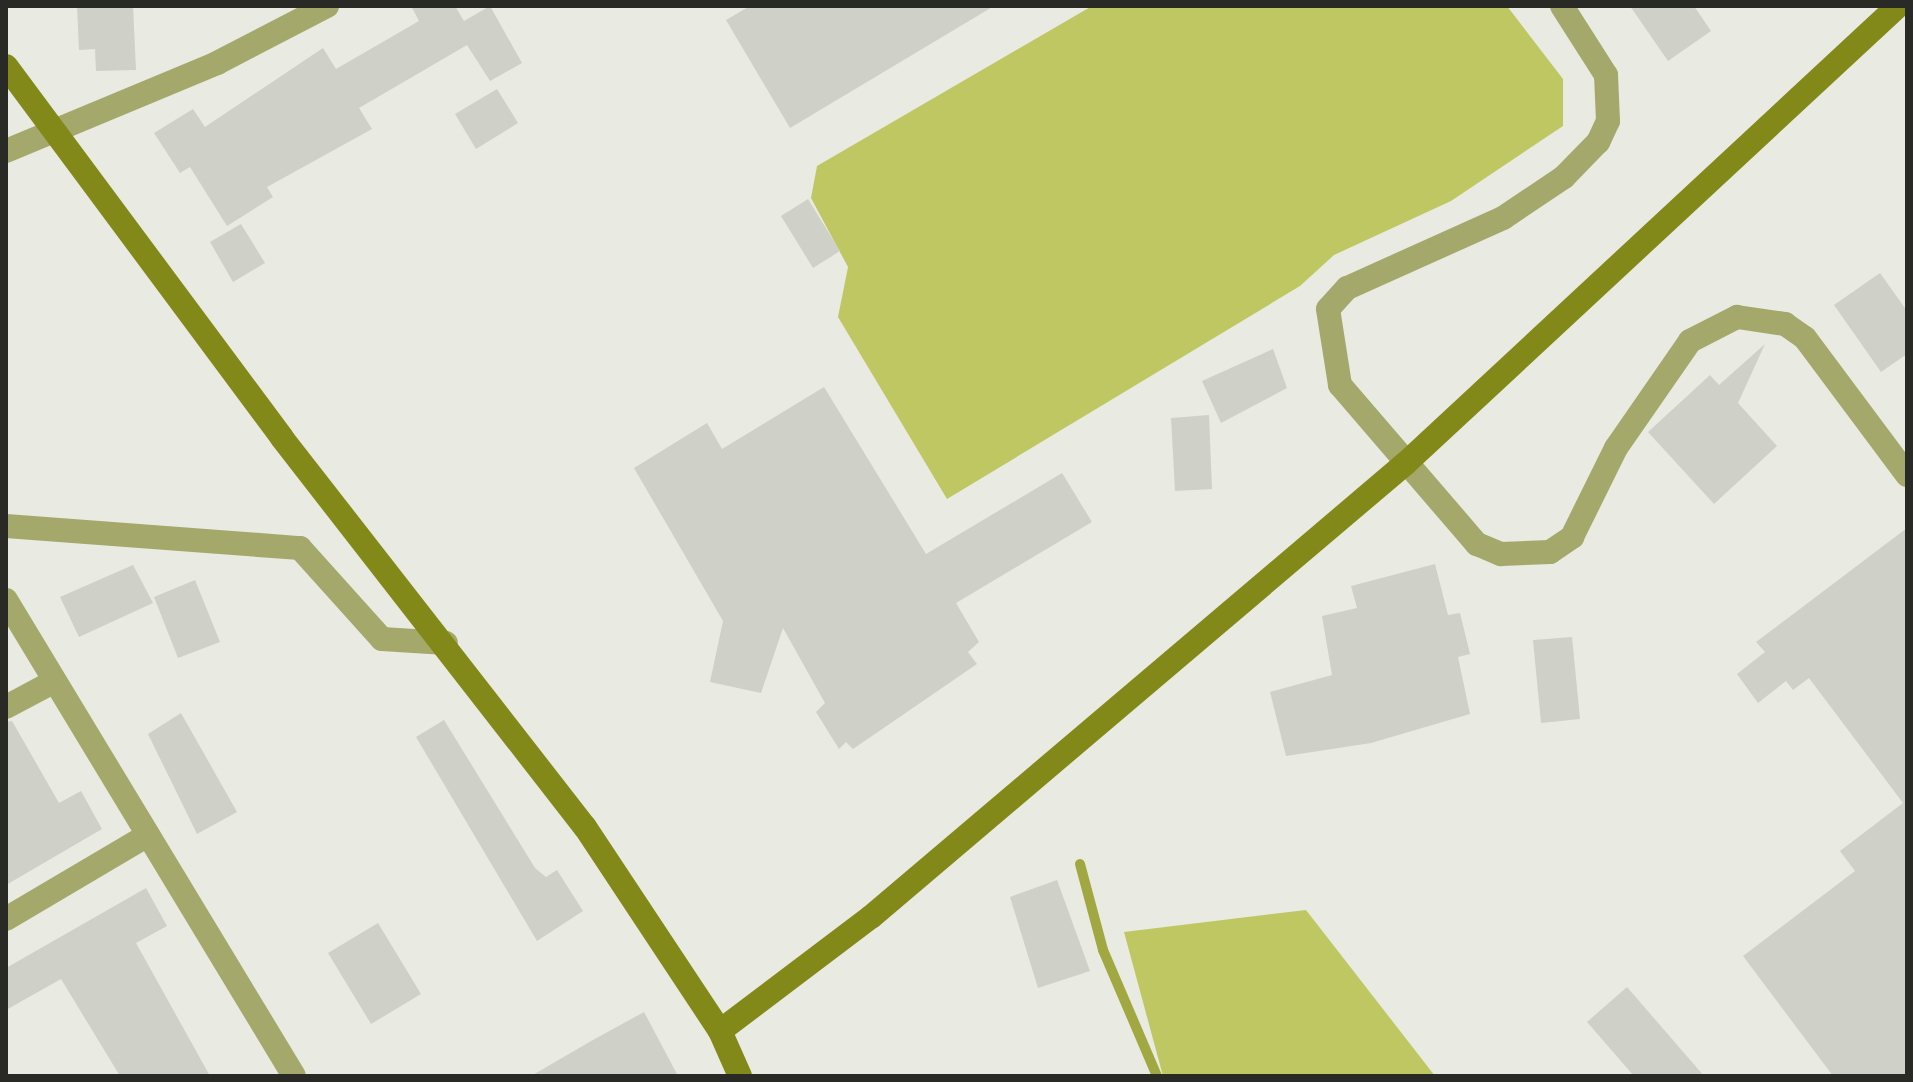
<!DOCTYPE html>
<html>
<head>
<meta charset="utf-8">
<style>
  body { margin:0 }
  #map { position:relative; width:1913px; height:1082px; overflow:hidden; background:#e9eae1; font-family:"Archivo Narrow",sans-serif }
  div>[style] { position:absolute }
  .green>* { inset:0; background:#bfc763 }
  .stream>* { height:10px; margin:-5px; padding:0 5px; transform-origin:5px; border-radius:5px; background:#a2a841 }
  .building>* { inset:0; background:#cfd0c7 }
  .street>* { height:24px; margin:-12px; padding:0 12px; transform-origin:12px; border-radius:12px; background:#a4a96b }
  .secondary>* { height:24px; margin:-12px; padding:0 12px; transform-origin:12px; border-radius:12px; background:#838918 }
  span { translate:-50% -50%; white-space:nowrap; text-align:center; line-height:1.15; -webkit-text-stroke:8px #e9eae1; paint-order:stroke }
  .frame { position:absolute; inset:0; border:8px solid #292926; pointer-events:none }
</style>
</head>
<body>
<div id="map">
  <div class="green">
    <div style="clip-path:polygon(1092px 6px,1507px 6px,1563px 79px,1563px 126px,1451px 201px,1334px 255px,1300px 286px,947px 499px,838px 317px,848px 267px,811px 198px,817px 166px)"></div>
    <div style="clip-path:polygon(1306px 910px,1435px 1076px,1163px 1076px,1124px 932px)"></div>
  </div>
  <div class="stream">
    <div style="left:1080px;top:864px;width:89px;rotate:75deg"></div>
    <div style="left:1103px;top:950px;width:137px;rotate:66.8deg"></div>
  </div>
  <div class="building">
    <div style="clip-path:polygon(77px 6px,133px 6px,136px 70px,96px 71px,95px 49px,79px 50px)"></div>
    <div style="clip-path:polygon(411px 6px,455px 6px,464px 21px,490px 6px,522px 63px,490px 81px,467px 45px,359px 108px,372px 129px,267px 187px,273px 197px,227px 226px,190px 167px,180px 173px,154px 133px,193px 109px,205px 127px,323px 48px,336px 69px,419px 21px)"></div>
    <div style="clip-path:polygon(750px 6px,994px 6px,790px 128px,726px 20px)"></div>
    <div style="clip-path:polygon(1630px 6px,1694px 6px,1711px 31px,1668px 61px)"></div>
    <div style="clip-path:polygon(497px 89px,518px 123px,476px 149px,455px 114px)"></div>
    <div style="clip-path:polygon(808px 199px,840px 251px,813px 268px,781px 216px)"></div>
    <div style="clip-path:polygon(241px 224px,265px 263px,233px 282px,210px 242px)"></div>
    <div style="clip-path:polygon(1880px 273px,1907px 311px,1907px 354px,1881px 372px,1834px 305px)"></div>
    <div style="clip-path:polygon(1765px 344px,1738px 403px,1777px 446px,1714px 504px,1648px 432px,1710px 375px,1719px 385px)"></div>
    <div style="clip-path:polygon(1273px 349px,1287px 388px,1221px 423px,1202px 381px)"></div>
    <div style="clip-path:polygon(824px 387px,926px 554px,1062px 473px,1092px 522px,956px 603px,979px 642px,968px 652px,977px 664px,853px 749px,846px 742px,839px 749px,816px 712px,825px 703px,783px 628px,761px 693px,710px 682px,723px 621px,634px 468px,707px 423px,722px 449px)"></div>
    <div style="clip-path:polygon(1209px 415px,1212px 489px,1175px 491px,1171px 418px)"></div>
    <div style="clip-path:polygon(1907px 528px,1907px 1076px,1833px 1076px,1743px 956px,1855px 871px,1840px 851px,1903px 803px,1809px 678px,1793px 690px,1786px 681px,1758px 703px,1737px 674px,1765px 652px,1756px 642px)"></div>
    <div style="clip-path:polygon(1435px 564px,1448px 615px,1460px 613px,1470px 654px,1458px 657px,1470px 714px,1371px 743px,1286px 756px,1270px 692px,1332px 675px,1322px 616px,1357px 608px,1351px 586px)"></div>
    <div style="clip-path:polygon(133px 565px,153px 603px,79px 637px,60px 597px)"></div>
    <div style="clip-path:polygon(195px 580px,220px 642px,178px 658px,154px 597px)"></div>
    <div style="clip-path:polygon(1572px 637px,1580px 719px,1541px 723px,1533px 640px)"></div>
    <div style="clip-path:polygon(181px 713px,237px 812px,197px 834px,148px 734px)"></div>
    <div style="clip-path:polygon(444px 720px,535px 868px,546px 877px,557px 870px,583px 911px,537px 941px,416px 737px)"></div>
    <div style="clip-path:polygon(12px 721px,59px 803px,81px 791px,102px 829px,6px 885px,6px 722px)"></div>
    <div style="clip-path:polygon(1057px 880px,1090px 971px,1038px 988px,1010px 897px)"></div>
    <div style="clip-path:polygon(146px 888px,167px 926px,136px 943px,210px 1076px,120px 1076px,61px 979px,6px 1010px,6px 968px)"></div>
    <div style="clip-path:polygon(378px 923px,421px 994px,371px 1024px,328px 953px)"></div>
    <div style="clip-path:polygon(1627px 987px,1704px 1076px,1634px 1076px,1587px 1022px)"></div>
    <div style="clip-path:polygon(644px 1012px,678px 1076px,531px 1076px,593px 1040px)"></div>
  </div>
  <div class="street">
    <div style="left:1562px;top:6px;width:82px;rotate:57.5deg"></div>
    <div style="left:1606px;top:75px;width:46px;rotate:87.5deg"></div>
    <div style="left:1608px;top:121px;width:23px;rotate:115deg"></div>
    <div style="left:1598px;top:142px;width:49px;rotate:134.2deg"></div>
    <div style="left:1564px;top:177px;width:73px;rotate:146.1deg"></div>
    <div style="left:1503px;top:218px;width:171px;rotate:155.8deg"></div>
    <div style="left:1347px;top:288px;width:28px;rotate:132deg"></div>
    <div style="left:1328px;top:309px;width:77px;rotate:81deg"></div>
    <div style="left:1340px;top:385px;width:210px;rotate:49.3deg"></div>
    <div style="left:1477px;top:544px;width:26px;rotate:23deg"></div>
    <div style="left:1501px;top:554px;width:49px;rotate:-2.3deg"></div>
    <div style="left:1550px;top:552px;width:27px;rotate:-34deg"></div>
    <div style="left:1572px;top:537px;width:99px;rotate:-63.7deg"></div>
    <div style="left:1616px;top:448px;width:130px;rotate:-55.3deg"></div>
    <div style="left:1690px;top:341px;width:53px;rotate:-27.1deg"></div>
    <div style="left:1737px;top:317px;width:49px;rotate:8.3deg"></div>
    <div style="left:1785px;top:324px;width:24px;rotate:35deg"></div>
    <div style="left:1805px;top:338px;width:171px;rotate:53.3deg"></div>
    <div style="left:6px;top:151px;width:229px;rotate:-22.6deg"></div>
    <div style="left:217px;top:63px;width:124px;rotate:-27.4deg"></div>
    <div style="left:6px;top:526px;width:295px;rotate:4.3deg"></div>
    <div style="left:300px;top:548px;width:122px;rotate:48deg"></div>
    <div style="left:382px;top:639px;width:64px;rotate:3.6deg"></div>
    <div style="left:6px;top:600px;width:556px;rotate:58.82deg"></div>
    <div style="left:6px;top:707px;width:55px;rotate:-28deg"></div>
    <div style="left:6px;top:919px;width:165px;rotate:-30.6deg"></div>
  </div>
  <div class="secondary">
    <div style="left:6px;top:66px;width:463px;rotate:53.4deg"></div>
    <div style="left:282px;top:438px;width:493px;rotate:52.1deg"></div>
    <div style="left:585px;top:827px;width:245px;rotate:56.5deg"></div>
    <div style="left:740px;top:1076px;width:49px;rotate:-114deg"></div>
    <div style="left:720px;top:1031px;width:189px;rotate:-37.1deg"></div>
    <div style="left:871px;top:917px;width:702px;rotate:-40.32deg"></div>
    <div style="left:1406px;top:463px;width:672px;rotate:-42.89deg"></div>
  </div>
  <div class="frame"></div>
</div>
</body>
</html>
